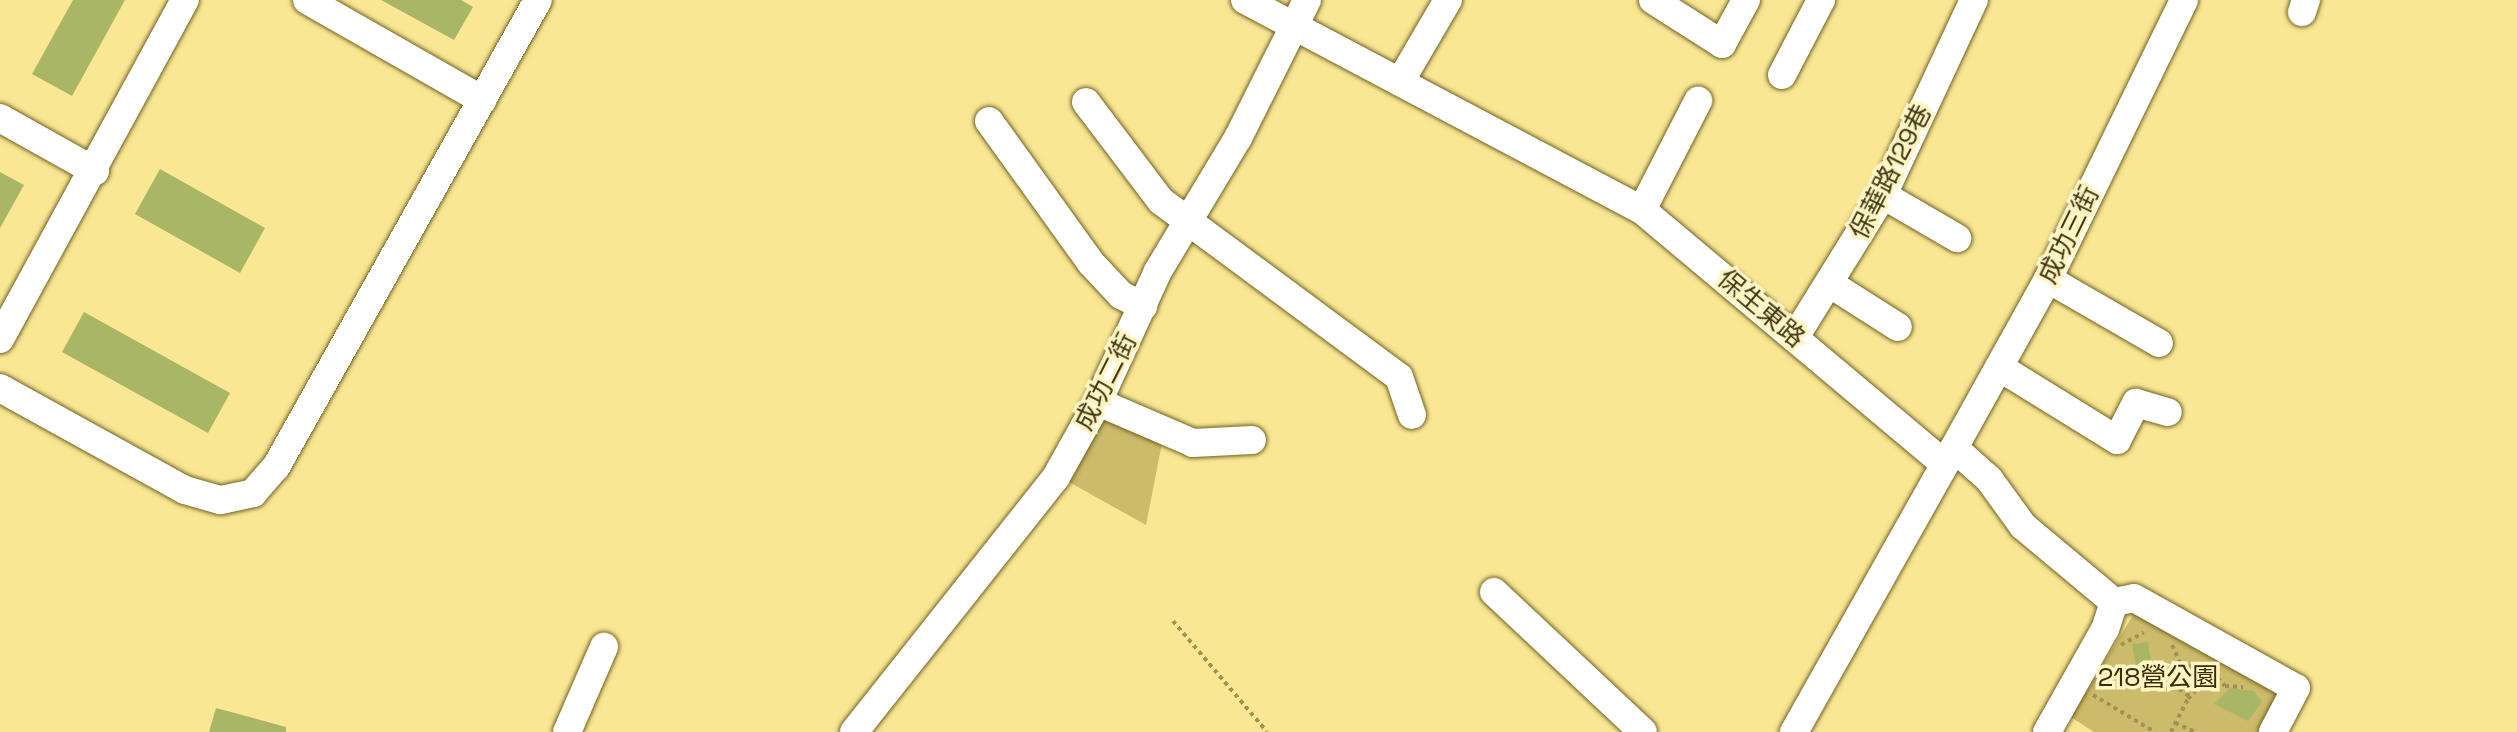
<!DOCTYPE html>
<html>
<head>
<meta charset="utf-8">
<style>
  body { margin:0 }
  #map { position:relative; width:2517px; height:732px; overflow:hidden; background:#fae794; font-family:"Space Grotesk","Noto Sans TC",sans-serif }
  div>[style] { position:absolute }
  .green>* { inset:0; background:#ccbb6a }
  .building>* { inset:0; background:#a8b666 }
  .path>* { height:4px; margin-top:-2px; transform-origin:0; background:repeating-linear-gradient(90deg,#a09257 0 4px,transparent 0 8px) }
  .roads { filter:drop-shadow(0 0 2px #706323) drop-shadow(0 0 2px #706323) }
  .minor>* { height:28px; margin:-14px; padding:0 14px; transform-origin:14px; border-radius:14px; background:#fff }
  span { translate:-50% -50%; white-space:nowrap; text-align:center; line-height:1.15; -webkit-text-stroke:7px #fff5c4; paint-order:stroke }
  .street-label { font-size:26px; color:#3f3815 }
  .park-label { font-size:26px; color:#372e03 }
</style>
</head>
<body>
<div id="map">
  <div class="green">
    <div style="clip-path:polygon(1107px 412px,1163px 438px,1146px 525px,1069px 482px)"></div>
    <div style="clip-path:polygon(2135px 612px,2284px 685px,2266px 732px,2094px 732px,2071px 717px)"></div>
  </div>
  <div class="building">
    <div style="clip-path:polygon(73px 0,125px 0,72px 96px,32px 74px)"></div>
    <div style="clip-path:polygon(381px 0,461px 0,473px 7px,454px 40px)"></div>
    <div style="clip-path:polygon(160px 169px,265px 228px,240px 273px,135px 214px)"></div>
    <div style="clip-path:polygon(0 172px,24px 185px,0 228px)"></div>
    <div style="clip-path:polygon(84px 312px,230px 393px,208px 433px,62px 352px)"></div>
    <div style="clip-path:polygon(2148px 642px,2151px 664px,2136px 666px,2132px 644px)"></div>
    <div style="clip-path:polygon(2230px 688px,2254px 691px,2262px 702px,2248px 721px,2214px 704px)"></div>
    <div style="clip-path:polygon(216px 708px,286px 727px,286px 732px,209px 732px)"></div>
  </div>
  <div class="path">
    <div style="left:1173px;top:621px;width:145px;rotate:49.7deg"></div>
    <div style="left:2121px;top:645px;width:26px;rotate:-29deg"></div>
    <div style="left:2172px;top:645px;width:21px;rotate:65deg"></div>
    <div style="left:2181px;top:664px;width:32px;rotate:14deg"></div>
    <div style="left:2212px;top:672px;width:19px;rotate:47deg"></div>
    <div style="left:2225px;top:686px;width:18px;rotate:3deg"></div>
    <div style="left:2179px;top:689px;width:14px;rotate:34deg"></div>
    <div style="left:2093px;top:695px;width:72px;rotate:30.8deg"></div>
    <div style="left:2175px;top:723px;width:22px;rotate:24deg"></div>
    <div style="left:2171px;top:732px;width:37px;rotate:-63deg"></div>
    <div style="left:2188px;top:699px;width:36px;rotate:-48deg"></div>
  </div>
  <div class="roads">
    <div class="minor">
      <div style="left:307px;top:0;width:202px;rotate:29.7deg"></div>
      <div style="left:1245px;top:0;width:449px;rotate:27.9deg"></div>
      <div style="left:1642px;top:210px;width:395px;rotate:40deg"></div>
      <div style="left:1945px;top:464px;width:308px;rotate:119.4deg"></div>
      <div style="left:1653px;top:0;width:82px;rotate:32.5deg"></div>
      <div style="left:1722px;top:44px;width:50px;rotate:-61.4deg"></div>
      <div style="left:2302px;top:12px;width:13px;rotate:-72deg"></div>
      <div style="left:1782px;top:75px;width:85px;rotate:-62.5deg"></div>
      <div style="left:1400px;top:82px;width:95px;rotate:-59.7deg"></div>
      <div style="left:1086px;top:102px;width:124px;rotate:52.9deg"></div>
      <div style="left:1161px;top:201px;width:296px;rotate:36.5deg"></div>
      <div style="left:1399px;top:377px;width:40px;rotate:71.1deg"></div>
      <div style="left:0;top:118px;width:109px;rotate:29.2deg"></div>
      <div style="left:989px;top:121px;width:175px;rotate:54.3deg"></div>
      <div style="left:1091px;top:263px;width:44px;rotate:46.8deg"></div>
      <div style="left:1121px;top:295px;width:25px;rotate:27deg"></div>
      <div style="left:1883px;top:195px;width:86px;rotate:30.2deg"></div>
      <div style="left:1642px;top:210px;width:123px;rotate:-62.8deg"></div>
      <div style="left:2048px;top:279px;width:128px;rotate:30deg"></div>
      <div style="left:1832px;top:285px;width:78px;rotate:32.5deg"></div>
      <div style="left:1795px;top:337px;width:167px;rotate:-58.2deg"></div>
      <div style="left:1883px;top:195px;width:215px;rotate:-65deg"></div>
      <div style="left:0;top:339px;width:386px;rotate:-61.4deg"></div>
      <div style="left:1999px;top:367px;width:139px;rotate:31.7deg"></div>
      <div style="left:2117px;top:440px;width:42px;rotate:-62.8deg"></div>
      <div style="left:2136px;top:403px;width:33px;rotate:16deg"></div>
      <div style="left:0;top:388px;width:211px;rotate:28.9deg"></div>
      <div style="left:185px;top:490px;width:37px;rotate:16deg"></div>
      <div style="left:221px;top:500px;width:33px;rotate:-12deg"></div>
      <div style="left:253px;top:493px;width:35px;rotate:-49deg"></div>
      <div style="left:276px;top:467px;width:535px;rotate:-60.71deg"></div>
      <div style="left:1098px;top:402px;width:103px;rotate:23.3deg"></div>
      <div style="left:1193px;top:443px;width:59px;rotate:-2.9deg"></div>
      <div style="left:1954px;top:448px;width:47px;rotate:41.5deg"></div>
      <div style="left:1989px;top:479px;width:58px;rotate:54.1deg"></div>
      <div style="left:2023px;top:526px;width:119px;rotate:39.9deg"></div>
      <div style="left:2114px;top:602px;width:28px;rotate:108deg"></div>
      <div style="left:2105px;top:629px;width:118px;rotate:119.4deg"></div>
      <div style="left:1945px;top:464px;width:212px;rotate:-60.9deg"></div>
      <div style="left:2048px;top:279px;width:310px;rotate:-64deg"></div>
      <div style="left:1494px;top:592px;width:204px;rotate:43.2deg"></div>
      <div style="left:2114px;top:602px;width:20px;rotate:-11deg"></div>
      <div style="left:2134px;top:598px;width:185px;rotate:29.1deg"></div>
      <div style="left:2296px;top:688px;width:50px;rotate:117.6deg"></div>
      <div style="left:567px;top:732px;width:93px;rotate:-66.5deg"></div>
      <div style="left:854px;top:732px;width:325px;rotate:-51.6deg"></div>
      <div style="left:1056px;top:477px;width:86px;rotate:-60.8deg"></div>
      <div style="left:1098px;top:402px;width:144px;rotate:-65.4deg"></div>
      <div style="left:1158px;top:271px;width:155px;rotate:-59deg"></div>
      <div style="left:1238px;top:138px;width:154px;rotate:-63.4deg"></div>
    </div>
  </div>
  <div class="street-label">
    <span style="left:1891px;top:172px;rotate:-63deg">保華路129巷</span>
    <span style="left:2069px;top:235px;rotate:-64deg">成功三街</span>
    <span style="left:1761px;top:309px;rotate:40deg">保生東路</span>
    <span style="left:1106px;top:382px;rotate:-63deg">成功二街</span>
  </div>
  <div class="park-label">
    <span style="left:2158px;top:678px">218營公園</span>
  </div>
</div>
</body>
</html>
